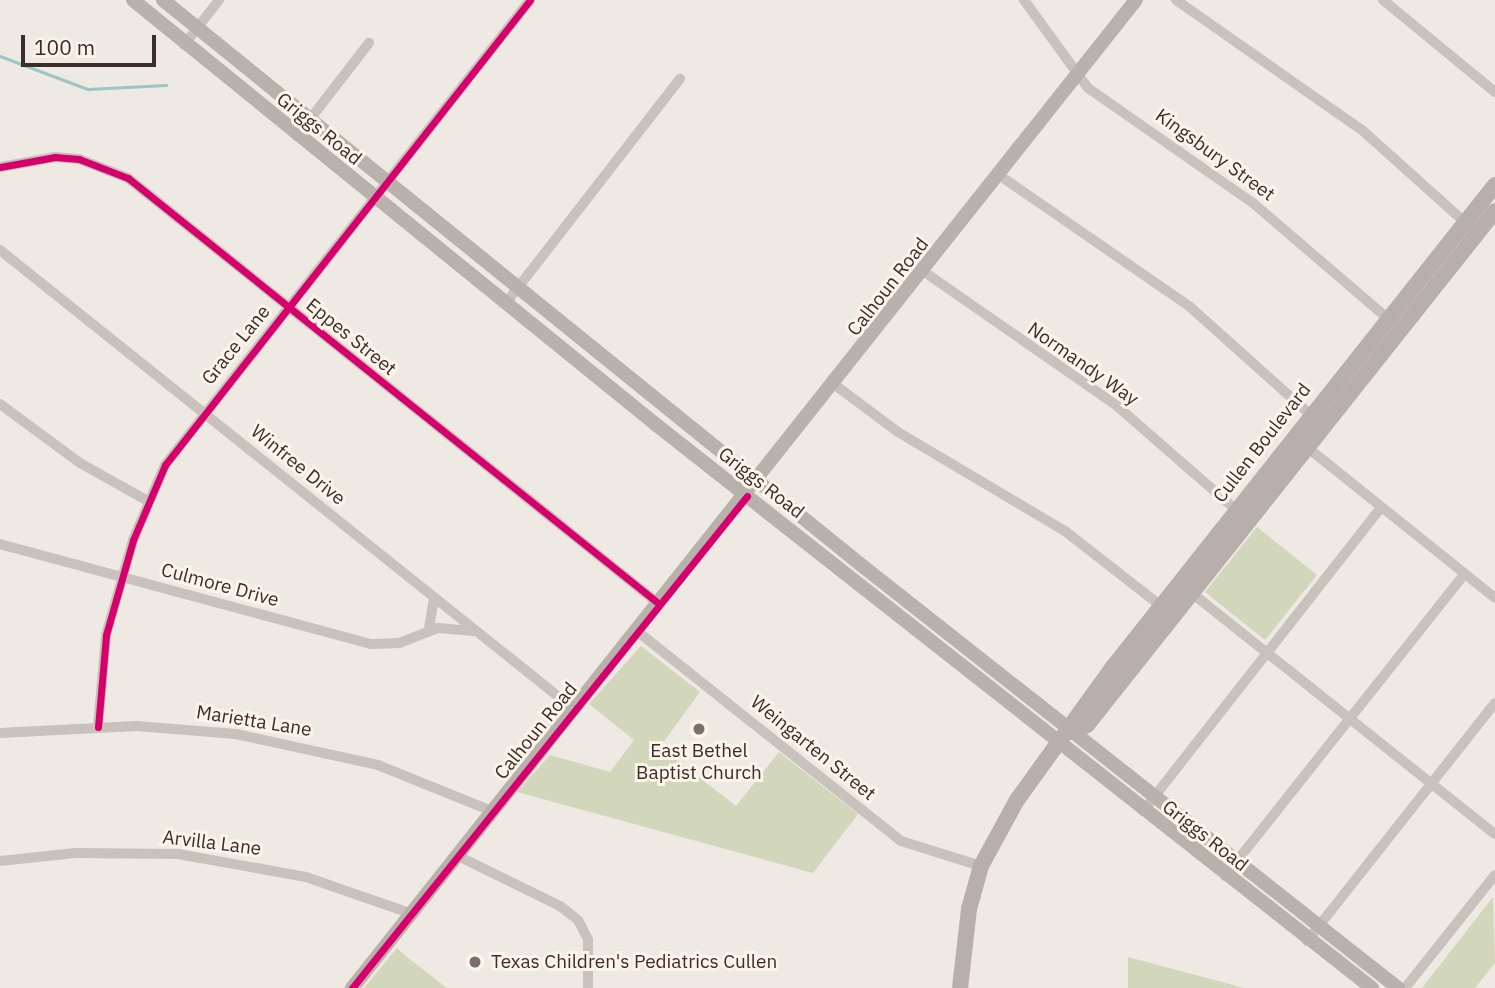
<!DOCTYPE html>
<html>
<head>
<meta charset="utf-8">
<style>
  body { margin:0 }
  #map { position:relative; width:1495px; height:988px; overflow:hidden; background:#efe9e3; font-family:"IBM Plex Sans",sans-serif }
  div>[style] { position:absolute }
  .green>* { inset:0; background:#d2d6bb }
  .stream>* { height:2.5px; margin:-1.25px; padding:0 1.25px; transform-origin:1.25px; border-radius:1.25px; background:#9cc5c3 }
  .street>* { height:10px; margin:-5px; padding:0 5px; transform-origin:5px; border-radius:5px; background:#c9c1bb }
  .secondary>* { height:14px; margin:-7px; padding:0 7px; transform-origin:7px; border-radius:7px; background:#b9b1ab }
  .primary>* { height:16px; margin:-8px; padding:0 8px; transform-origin:8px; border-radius:8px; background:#b8afaa }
  .cycleway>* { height:7px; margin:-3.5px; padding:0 3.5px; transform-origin:3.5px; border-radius:3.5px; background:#d6006c }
  .dots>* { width:19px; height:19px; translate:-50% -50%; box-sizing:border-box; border:4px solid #fcf3eb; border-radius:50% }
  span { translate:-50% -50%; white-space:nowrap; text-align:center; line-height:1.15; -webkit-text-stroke:6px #fcf3eb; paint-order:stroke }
  .street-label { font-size:19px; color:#3b2e29 }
  .poi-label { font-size:19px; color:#3b2e29 }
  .left { translate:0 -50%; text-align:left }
  .scale { position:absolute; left:21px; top:35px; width:135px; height:32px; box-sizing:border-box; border:4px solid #3b2e29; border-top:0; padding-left:9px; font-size:21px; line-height:24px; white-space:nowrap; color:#3b2e29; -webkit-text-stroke:5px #fcf3eb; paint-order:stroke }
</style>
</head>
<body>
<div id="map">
  <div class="green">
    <div style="clip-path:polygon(1257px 527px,1317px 575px,1265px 640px,1205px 592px)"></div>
    <div style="clip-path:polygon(641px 646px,700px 692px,660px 747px,736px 806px,779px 752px,858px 814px,813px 873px,517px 792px,550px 755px,610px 772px,634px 740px,589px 704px)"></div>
    <div style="clip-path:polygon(1493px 897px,1495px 963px,1475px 988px,1422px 988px)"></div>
    <div style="clip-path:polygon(397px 948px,407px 957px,447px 988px,364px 988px)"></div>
    <div style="clip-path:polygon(1128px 957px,1244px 988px,1128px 988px)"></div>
  </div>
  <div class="stream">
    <div style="left:0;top:56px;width:94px;rotate:20.6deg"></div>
    <div style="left:88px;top:89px;width:78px;rotate:-2.9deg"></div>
  </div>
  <div class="street">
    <div style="left:1024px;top:0;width:109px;rotate:54deg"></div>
    <div style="left:1088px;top:88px;width:201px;rotate:34.9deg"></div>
    <div style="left:1253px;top:203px;width:183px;rotate:40.6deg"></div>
    <div style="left:1176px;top:0;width:227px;rotate:35deg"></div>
    <div style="left:1362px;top:130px;width:145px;rotate:41.9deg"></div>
    <div style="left:1383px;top:0;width:145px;rotate:39.4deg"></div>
    <div style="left:184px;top:45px;width:57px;rotate:-52.1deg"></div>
    <div style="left:297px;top:136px;width:118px;rotate:-52.3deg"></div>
    <div style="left:0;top:167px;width:56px;rotate:-10.3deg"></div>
    <div style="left:55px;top:157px;width:24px;rotate:5deg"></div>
    <div style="left:79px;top:159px;width:53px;rotate:21.2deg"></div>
    <div style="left:128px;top:178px;width:679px;rotate:38.73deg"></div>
    <div style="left:999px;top:175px;width:231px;rotate:34.6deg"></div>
    <div style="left:1189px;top:306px;width:180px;rotate:41.8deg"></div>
    <div style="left:0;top:250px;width:735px;rotate:38.65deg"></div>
    <div style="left:923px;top:271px;width:236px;rotate:34.8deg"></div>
    <div style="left:1117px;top:406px;width:164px;rotate:41.1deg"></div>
    <div style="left:506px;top:303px;width:284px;rotate:-52.2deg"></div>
    <div style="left:835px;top:385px;width:79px;rotate:36.7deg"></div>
    <div style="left:898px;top:432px;width:194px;rotate:30.7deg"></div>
    <div style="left:1065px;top:531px;width:128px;rotate:38deg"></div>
    <div style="left:0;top:404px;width:99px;rotate:36.4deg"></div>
    <div style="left:80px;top:463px;width:78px;rotate:29.2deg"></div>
    <div style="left:1303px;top:444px;width:246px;rotate:38.7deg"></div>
    <div style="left:0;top:544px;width:384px;rotate:15.1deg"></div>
    <div style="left:371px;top:644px;width:28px;rotate:-2deg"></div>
    <div style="left:399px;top:643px;width:42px;rotate:-21deg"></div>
    <div style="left:438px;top:628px;width:36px;rotate:5deg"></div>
    <div style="left:1188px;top:590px;width:392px;rotate:38.5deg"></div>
    <div style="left:429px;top:629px;width:32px;rotate:-81deg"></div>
    <div style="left:637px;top:631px;width:337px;rotate:38.5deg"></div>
    <div style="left:901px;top:841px;width:84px;rotate:17.4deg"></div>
    <div style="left:98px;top:727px;width:92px;rotate:-85deg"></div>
    <div style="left:106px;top:635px;width:99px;rotate:-74.1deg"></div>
    <div style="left:133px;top:540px;width:82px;rotate:-66.9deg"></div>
    <div style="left:165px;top:465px;width:591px;rotate:-51.87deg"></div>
    <div style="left:0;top:733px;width:137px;rotate:-2.9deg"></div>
    <div style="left:137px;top:726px;width:99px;rotate:4.6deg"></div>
    <div style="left:236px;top:734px;width:145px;rotate:12.3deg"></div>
    <div style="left:378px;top:765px;width:123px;rotate:22deg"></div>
    <div style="left:1143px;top:811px;width:385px;rotate:-51.9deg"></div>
    <div style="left:458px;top:856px;width:114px;rotate:26.1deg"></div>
    <div style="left:560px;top:906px;width:23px;rotate:38deg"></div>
    <div style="left:578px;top:920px;width:22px;rotate:63deg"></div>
    <div style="left:588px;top:940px;width:48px;rotate:90deg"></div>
    <div style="left:0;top:861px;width:76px;rotate:-6deg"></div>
    <div style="left:76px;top:853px;width:102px;rotate:0.6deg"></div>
    <div style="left:178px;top:854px;width:130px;rotate:10.2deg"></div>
    <div style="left:306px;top:877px;width:112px;rotate:19.2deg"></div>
    <div style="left:1225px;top:876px;width:385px;rotate:-51.6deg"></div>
    <div style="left:1307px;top:941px;width:303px;rotate:-51.7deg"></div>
    <div style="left:1405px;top:988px;width:144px;rotate:-51.5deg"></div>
  </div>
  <div class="secondary">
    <div style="left:133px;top:0;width:671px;rotate:39.07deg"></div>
    <div style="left:654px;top:423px;width:914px;rotate:38.2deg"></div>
    <div style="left:163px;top:0;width:903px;rotate:38.98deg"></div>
    <div style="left:865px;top:568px;width:679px;rotate:38.24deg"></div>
    <div style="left:352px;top:988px;width:1261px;rotate:-51.57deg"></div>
  </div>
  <div class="primary">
    <div style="left:1071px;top:732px;width:17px;rotate:-24deg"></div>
    <div style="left:1087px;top:725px;width:656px;rotate:-51.56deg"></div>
    <div style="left:960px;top:988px;width:80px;rotate:-83.5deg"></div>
    <div style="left:969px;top:909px;width:45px;rotate:-74.4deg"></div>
    <div style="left:981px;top:866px;width:75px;rotate:-61.4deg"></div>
    <div style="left:1017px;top:800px;width:164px;rotate:-54.2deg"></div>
    <div style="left:1113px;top:667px;width:615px;rotate:-51.6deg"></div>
  </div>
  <div class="cycleway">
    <div style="left:0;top:167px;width:56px;rotate:-10.3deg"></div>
    <div style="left:55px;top:157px;width:24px;rotate:5deg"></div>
    <div style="left:79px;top:159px;width:53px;rotate:21.2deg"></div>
    <div style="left:128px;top:178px;width:679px;rotate:38.73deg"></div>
    <div style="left:98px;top:727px;width:92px;rotate:-85deg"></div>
    <div style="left:106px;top:635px;width:99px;rotate:-74.1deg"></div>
    <div style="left:133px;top:540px;width:82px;rotate:-66.9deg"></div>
    <div style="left:165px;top:465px;width:591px;rotate:-51.87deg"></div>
    <div style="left:352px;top:988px;width:631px;rotate:-51.24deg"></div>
  </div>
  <div class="dots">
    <div style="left:699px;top:729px;background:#7a6f6a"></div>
    <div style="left:475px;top:962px;background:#7a6f6a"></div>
  </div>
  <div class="street-label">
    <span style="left:319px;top:129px;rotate:39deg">Griggs Road</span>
    <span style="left:1215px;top:155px;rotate:36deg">Kingsbury Street</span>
    <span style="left:888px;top:287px;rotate:-52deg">Calhoun Road</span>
    <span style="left:351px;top:337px;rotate:39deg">Eppes Street</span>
    <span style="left:236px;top:345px;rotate:-51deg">Grace Lane</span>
    <span style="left:1083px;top:364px;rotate:35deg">Normandy Way</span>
    <span style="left:1262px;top:443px;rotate:-52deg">Cullen Boulevard</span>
    <span style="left:298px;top:465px;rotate:39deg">Winfree Drive</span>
    <span style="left:761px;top:483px;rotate:38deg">Griggs Road</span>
    <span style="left:220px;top:585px;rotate:15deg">Culmore Drive</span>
    <span style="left:254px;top:721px;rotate:9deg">Marietta Lane</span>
    <span style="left:536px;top:731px;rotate:-51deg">Calhoun Road</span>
    <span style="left:813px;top:748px;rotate:39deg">Weingarten Street</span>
    <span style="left:1205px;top:836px;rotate:38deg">Griggs Road</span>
    <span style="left:212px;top:843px;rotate:7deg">Arvilla Lane</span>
  </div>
  <div class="poi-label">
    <span style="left:699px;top:762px">East Bethel<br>Baptist Church</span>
    <span class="left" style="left:491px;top:962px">Texas Children's Pediatrics Cullen</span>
  </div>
  <div class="scale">100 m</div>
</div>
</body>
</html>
